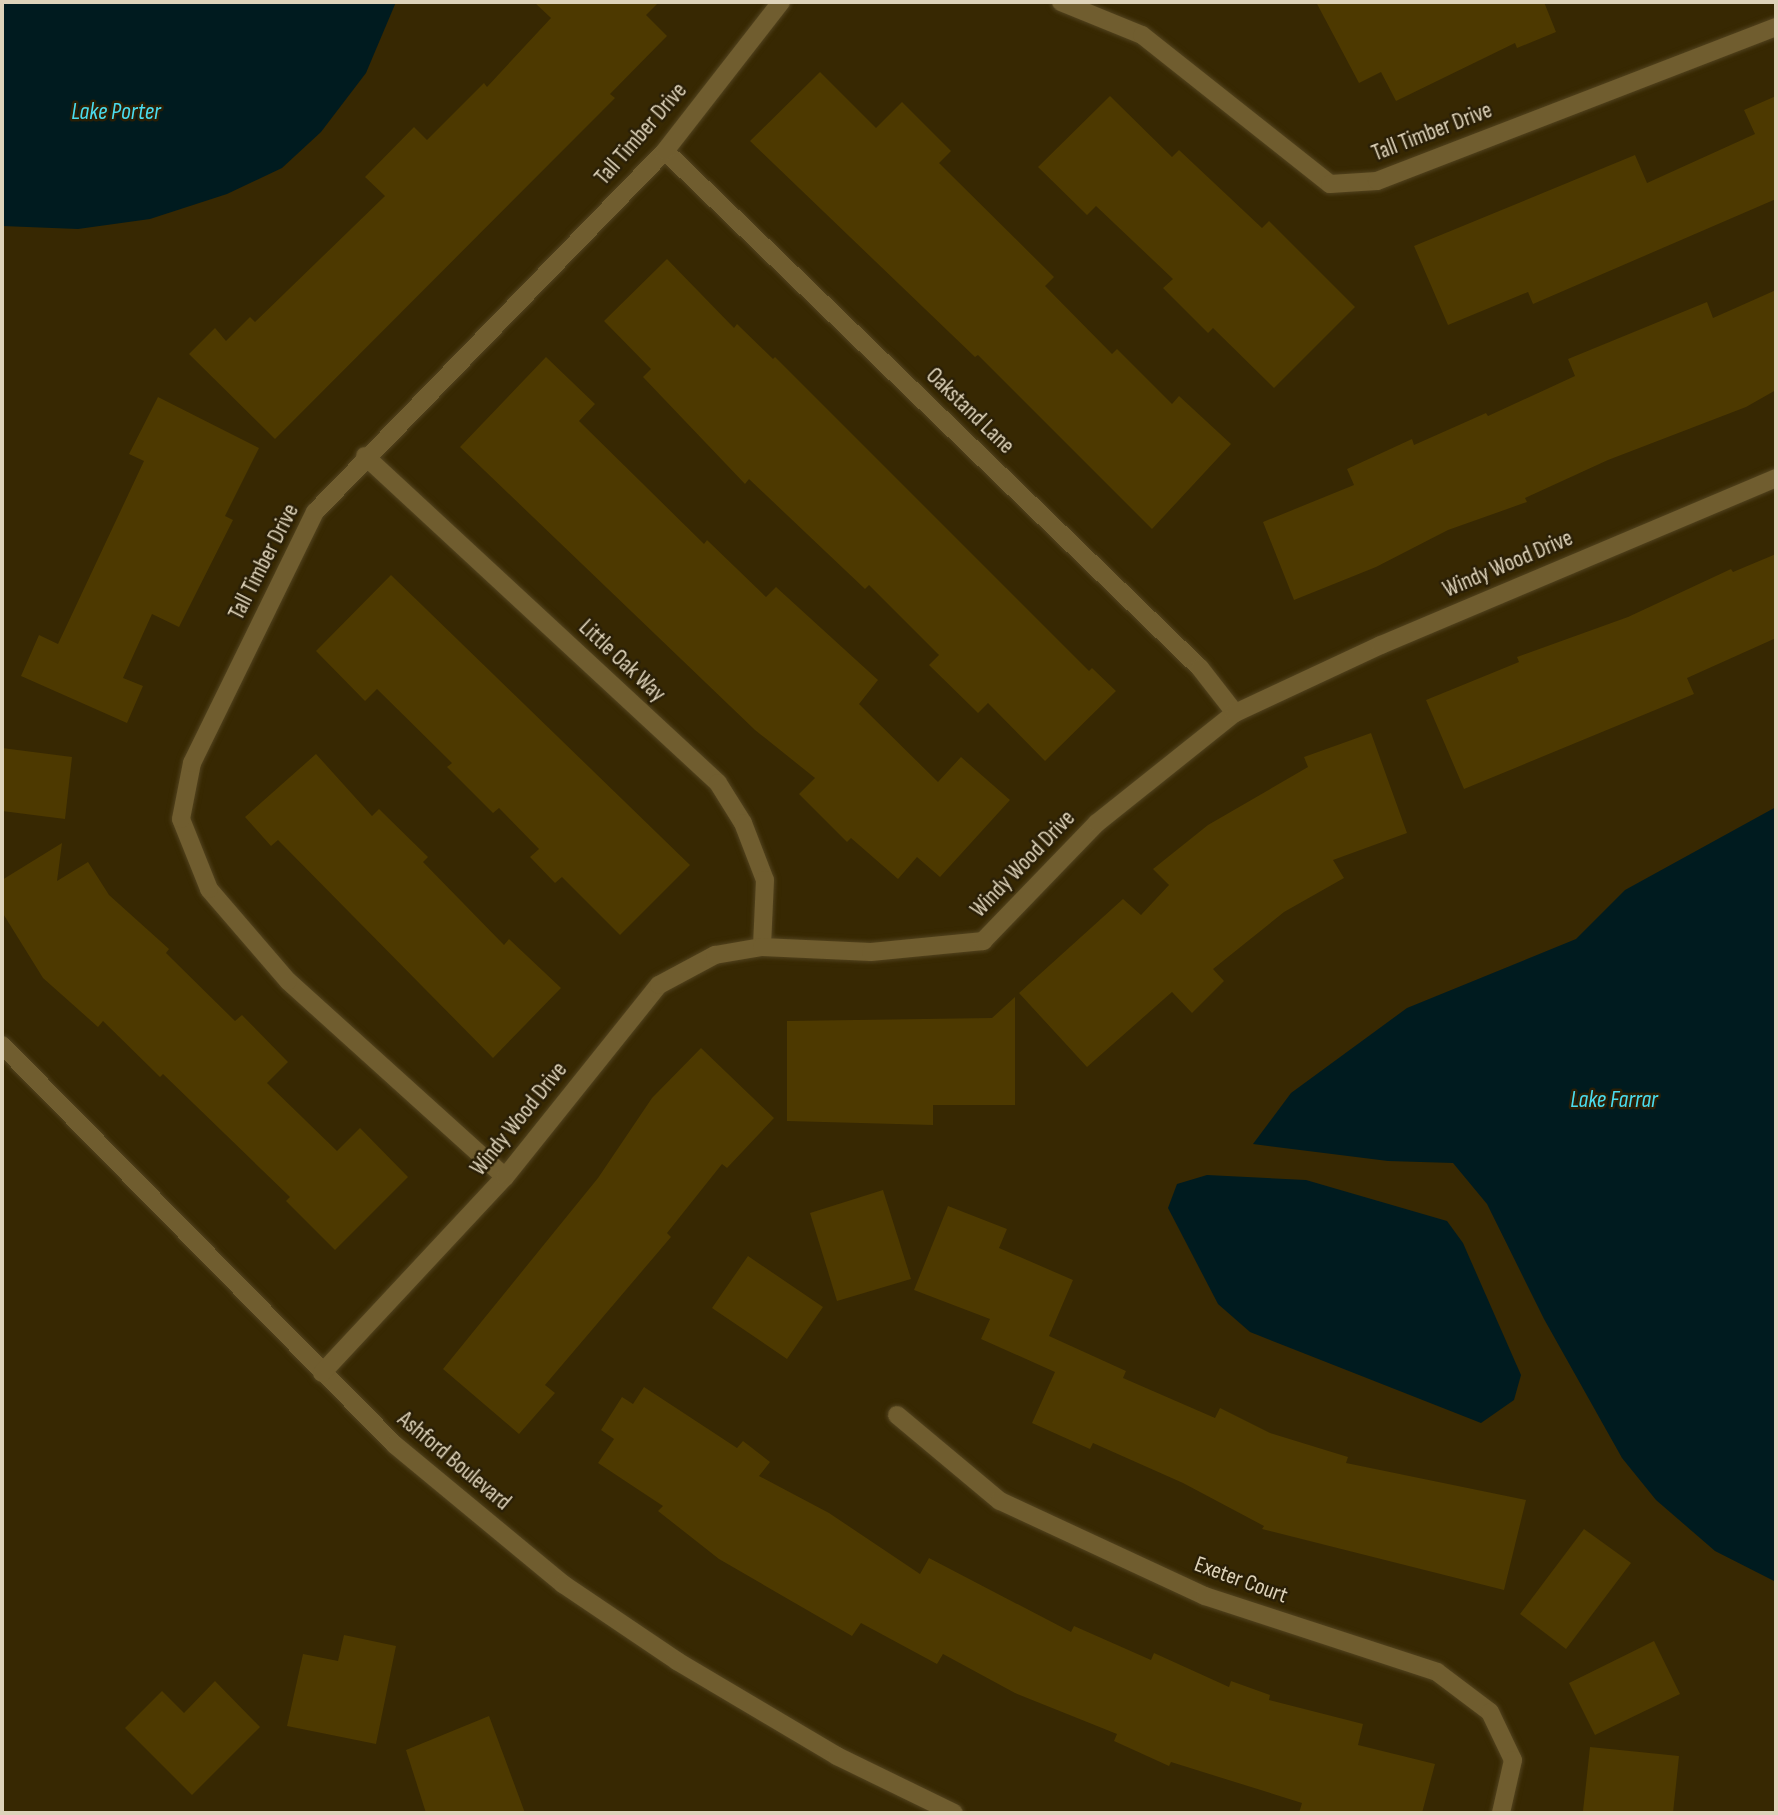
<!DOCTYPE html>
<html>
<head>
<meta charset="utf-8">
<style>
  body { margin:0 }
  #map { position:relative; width:1778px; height:1815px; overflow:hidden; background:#372802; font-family:"Sofia Sans Condensed",sans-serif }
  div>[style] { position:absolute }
  .water>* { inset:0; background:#001b1f }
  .building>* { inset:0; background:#4d3900 }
  .roads { filter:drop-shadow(0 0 2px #52431f) drop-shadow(0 0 2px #52431f) }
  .minor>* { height:18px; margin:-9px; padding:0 9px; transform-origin:9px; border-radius:9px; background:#705d2f }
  span { translate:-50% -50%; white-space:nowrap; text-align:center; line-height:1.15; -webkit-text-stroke:5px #2a1f06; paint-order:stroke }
  .street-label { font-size:23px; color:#ded3ba }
  .water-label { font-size:24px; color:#4adcee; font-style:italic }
  .frame { position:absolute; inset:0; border:4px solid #ded3ba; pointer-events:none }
</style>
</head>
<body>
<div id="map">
  <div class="water">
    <div style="clip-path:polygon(2px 2px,396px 2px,366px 73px,321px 132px,282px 168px,227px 194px,150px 219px,78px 229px,2px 226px)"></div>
    <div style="clip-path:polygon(1776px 807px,1776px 1582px,1715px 1551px,1656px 1500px,1622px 1458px,1544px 1319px,1487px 1204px,1453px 1163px,1388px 1161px,1253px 1144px,1291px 1093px,1407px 1008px,1576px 939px,1625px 890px)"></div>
    <div style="clip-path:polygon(1207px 1175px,1306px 1180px,1447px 1221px,1463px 1243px,1521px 1375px,1514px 1400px,1481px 1423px,1250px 1332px,1218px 1304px,1168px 1208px,1177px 1184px)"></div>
  </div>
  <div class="building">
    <div style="clip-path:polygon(534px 2px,659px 2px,646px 15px,667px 36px,610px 94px,615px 98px,275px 439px,189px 354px,215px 328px,226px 341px,250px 317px,255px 322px,385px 196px,365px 177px,414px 127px,427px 140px,484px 83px,487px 87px,551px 18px)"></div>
    <div style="clip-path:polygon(1316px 2px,1544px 2px,1556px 32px,1517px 48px,1515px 43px,1396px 101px,1381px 72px,1359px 83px)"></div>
    <div style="clip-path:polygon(820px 72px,876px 128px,902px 102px,951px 151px,939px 163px,1054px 277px,1045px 286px,1112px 354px,1117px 349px,1172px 404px,1179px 396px,1231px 444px,1152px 529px,978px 355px,975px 357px,750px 141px)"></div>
    <div style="clip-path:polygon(1110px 96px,1172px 157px,1179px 150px,1262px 228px,1269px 221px,1355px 307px,1274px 388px,1213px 328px,1208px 333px,1163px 288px,1173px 279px,1096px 206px,1087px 215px,1038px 167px)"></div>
    <div style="clip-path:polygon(1776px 96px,1776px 199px,1533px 304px,1528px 292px,1448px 325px,1414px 246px,1635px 155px,1647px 183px,1755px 134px,1744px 110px)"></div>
    <div style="clip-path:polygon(667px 259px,734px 328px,737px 324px,773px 359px,775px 357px,1089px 671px,1092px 668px,1116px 691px,1045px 761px,988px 703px,978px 713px,929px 665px,939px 655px,869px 585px,865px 589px,749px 479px,745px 484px,643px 377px,651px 369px,604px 321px)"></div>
    <div style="clip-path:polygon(1776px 290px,1776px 390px,1746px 407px,1608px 460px,1525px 498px,1527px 502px,1448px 530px,1376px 567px,1294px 600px,1263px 522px,1354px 485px,1347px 469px,1412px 439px,1414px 445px,1486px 413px,1488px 416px,1575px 376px,1568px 359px,1707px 302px,1713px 318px)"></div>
    <div style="clip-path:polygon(546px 357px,595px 404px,579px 421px,704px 544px,707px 540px,766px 597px,776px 587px,878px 680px,859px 704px,938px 782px,961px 757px,1010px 800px,940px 877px,917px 857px,898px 879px,851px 838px,847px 842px,799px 794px,815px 778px,755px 730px,460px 447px)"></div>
    <div style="clip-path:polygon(158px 397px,259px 448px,225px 516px,233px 520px,179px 627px,152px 614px,123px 678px,143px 686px,127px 723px,21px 676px,39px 635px,58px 644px,144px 461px,129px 454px)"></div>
    <div style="clip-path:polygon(1776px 554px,1776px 638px,1687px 678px,1694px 694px,1464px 789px,1426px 700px,1519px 662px,1517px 657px,1628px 617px,1731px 569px,1733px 572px)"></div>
    <div style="clip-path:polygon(391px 575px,690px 865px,620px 935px,562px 877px,555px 883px,530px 857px,539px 849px,499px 808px,493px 813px,447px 767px,452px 763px,377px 689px,365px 701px,316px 651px)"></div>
    <div style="clip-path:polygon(1371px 733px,1407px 833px,1333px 860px,1344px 878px,1284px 912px,1213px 969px,1224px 981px,1192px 1013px,1172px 992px,1087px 1067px,1019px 993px,1123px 899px,1141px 915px,1169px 885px,1153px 869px,1208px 825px,1308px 767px,1304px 757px)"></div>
    <div style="clip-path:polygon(2px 748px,72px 757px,65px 819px,2px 811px)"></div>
    <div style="clip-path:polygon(316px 754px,372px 816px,379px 809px,428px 857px,423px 862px,504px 945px,509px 939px,561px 988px,493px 1058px,278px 840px,271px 846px,245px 817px)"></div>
    <div style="clip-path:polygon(62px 843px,57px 881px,88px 862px,109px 895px,169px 949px,166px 953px,235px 1021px,242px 1015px,288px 1062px,267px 1083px,337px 1151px,360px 1128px,408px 1177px,335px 1250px,286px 1201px,290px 1197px,163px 1074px,160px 1077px,103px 1021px,98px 1027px,43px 978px,2px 912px,2px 880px)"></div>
    <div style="clip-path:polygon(1015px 997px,1015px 1105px,933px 1105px,933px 1125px,787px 1121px,787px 1021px,992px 1018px)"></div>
    <div style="clip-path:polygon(701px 1048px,774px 1118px,727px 1168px,722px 1164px,667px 1233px,671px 1237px,545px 1385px,555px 1393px,519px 1434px,443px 1369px,598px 1178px,652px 1098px)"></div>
    <div style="clip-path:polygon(883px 1190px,911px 1279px,837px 1301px,810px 1213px)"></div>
    <div style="clip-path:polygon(948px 1206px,1007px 1229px,999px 1248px,1073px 1280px,1049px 1336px,1126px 1371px,1123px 1378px,1215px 1418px,1220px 1408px,1270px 1433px,1348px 1457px,1346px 1463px,1526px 1500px,1504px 1590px,1262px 1529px,1264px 1526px,1183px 1483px,1093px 1443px,1090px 1449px,1032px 1423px,1055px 1372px,981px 1339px,990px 1319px,914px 1290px)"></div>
    <div style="clip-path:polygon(748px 1256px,823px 1307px,787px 1359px,712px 1308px)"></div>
    <div style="clip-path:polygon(644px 1387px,737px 1448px,743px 1441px,770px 1462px,759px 1476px,829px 1513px,920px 1574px,929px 1558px,1071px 1632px,1074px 1626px,1151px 1660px,1154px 1653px,1229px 1687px,1231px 1681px,1270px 1695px,1269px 1700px,1363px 1724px,1358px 1745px,1435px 1764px,1422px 1813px,1299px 1813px,1302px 1803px,1171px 1762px,1169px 1766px,1114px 1741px,1117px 1734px,1015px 1693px,943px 1654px,937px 1664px,861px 1623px,852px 1636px,719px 1559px,658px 1511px,663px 1506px,598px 1463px,614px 1439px,601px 1430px,622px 1397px,633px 1404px)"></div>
    <div style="clip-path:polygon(1584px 1529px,1631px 1563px,1566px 1649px,1520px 1614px)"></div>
    <div style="clip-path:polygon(344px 1635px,396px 1646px,376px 1744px,287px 1726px,303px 1654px,338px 1661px)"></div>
    <div style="clip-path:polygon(1654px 1641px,1680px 1694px,1595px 1735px,1569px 1683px)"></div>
    <div style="clip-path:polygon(215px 1681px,260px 1727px,192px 1795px,125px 1728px,162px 1691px,184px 1713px)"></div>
    <div style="clip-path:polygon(489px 1716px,525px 1813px,426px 1813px,406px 1750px)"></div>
    <div style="clip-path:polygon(1590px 1747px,1679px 1756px,1673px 1813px,1583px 1811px)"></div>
  </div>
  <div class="roads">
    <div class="minor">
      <div style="left:1061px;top:2px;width:87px;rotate:22.2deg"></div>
      <div style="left:1142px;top:35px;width:240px;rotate:38.4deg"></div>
      <div style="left:1330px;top:184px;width:47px;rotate:-3.7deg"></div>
      <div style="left:1377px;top:181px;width:428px;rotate:-21.1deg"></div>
      <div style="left:665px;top:151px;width:744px;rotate:44.02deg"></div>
      <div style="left:1200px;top:668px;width:57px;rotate:52.1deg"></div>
      <div style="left:365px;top:456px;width:481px;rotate:42.8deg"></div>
      <div style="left:718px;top:783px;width:47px;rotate:58deg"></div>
      <div style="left:743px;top:823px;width:61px;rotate:68.9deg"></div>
      <div style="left:765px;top:880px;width:67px;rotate:92.6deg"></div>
      <div style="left:2px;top:1045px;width:561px;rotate:45.51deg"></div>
      <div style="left:395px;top:1445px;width:218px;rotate:39.6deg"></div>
      <div style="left:563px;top:1584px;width:138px;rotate:34deg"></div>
      <div style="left:677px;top:1661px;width:186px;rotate:30.7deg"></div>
      <div style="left:837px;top:1756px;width:130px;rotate:26deg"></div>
      <div style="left:505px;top:1177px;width:292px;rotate:-137.9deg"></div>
      <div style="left:288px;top:981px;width:121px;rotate:-130.7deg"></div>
      <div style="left:209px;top:889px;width:75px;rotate:-111.8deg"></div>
      <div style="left:181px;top:819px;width:57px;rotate:-78.9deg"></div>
      <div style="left:192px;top:763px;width:280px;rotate:-63.9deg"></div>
      <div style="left:315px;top:512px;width:503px;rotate:-45.89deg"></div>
      <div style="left:665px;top:151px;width:189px;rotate:-52.1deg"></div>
      <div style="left:322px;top:1373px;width:268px;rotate:-47deg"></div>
      <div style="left:505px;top:1177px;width:246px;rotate:-51.3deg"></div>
      <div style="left:659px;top:985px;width:64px;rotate:-28.2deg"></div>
      <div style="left:715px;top:955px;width:48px;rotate:-9.7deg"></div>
      <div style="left:762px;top:947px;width:109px;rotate:2.6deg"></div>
      <div style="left:871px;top:952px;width:113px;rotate:-5.6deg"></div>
      <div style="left:983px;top:941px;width:164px;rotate:-46deg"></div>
      <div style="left:1097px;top:823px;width:176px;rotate:-38.6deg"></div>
      <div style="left:1235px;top:713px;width:161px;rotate:-25deg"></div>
      <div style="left:1381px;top:645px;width:429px;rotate:-22.9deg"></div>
      <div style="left:897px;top:1415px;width:134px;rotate:39.9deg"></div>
      <div style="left:1000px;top:1501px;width:226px;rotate:24.9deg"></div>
      <div style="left:1205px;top:1596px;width:244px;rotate:18.1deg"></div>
      <div style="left:1437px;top:1672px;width:66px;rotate:37deg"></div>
      <div style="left:1490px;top:1712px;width:53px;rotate:64.4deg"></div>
      <div style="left:1513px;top:1760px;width:54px;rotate:102.8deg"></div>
    </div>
  </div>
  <div class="street-label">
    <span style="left:1432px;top:132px;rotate:-21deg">Tall Timber Drive</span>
    <span style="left:641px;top:134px;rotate:-49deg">Tall Timber Drive</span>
    <span style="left:970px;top:411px;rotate:44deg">Oakstand Lane</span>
    <span style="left:264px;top:562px;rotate:-63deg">Tall Timber Drive</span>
    <span style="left:1508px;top:564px;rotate:-23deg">Windy Wood Drive</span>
    <span style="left:622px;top:661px;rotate:43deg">Little Oak Way</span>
    <span style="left:1023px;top:864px;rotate:-46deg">Windy Wood Drive</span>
    <span style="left:519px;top:1119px;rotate:-51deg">Windy Wood Drive</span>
    <span style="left:454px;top:1461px;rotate:40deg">Ashford Boulevard</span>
    <span style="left:1241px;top:1580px;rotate:20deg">Exeter Court</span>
  </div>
  <div class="water-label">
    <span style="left:116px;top:112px">Lake Porter</span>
    <span style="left:1614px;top:1100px">Lake Farrar</span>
  </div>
  <div class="frame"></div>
</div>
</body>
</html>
